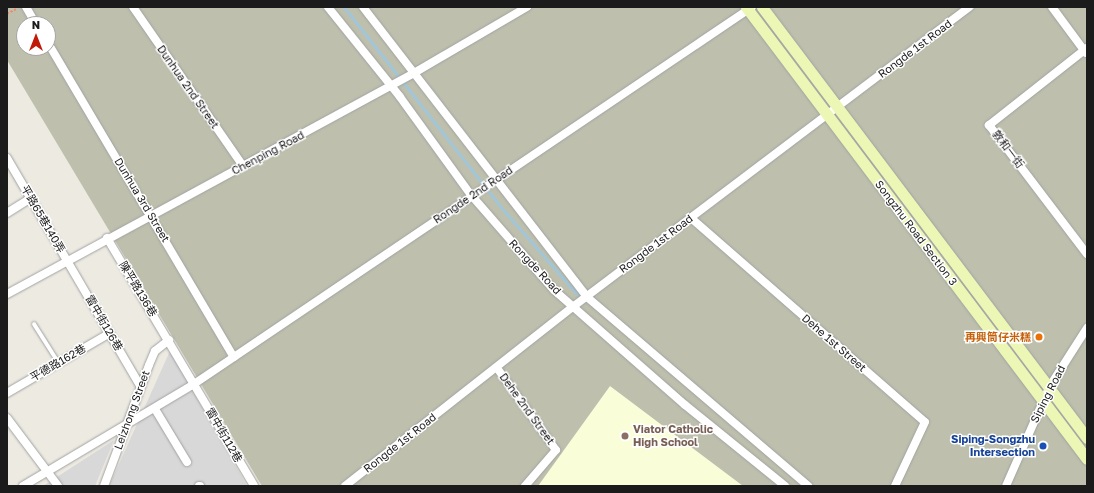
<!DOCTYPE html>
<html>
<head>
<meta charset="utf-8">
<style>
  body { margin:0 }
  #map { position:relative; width:1094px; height:493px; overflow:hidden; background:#eceae1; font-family:"Golos Text","Noto Sans TC",sans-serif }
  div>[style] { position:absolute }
  .residential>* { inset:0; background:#d9d8d8 }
  .education>* { inset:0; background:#f9fed8 }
  .construction>* { inset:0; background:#bec0ad }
  .stream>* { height:3px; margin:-1.5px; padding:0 1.5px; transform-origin:1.5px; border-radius:1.5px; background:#a2c6d9 }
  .path>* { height:1.5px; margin-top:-0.75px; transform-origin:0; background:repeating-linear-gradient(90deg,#f4876a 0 2px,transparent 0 4px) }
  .roads { filter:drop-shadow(0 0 1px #a2a2a2) drop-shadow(0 0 1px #a2a2a2) }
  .lane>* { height:4px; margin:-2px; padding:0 2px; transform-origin:2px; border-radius:2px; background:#fff }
  .street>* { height:8px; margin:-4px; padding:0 4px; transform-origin:4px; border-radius:4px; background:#fff }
  .secondary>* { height:11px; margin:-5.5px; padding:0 5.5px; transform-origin:5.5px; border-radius:5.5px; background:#ecf7b5 }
  .dots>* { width:11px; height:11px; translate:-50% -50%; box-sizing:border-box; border:2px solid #fff; border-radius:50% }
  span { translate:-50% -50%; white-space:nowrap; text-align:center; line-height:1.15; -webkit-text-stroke:3px #fff; paint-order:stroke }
  .street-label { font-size:11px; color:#1b1b1b }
  .food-label { font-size:11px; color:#c56008; font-weight:700 }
  .right { translate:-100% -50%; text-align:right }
  .education-label { font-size:11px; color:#785e54; font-weight:700 }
  .left { translate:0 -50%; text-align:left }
  .transit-label { font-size:11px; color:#164399; font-weight:700 }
  .frame { position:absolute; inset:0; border:8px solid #1b1b1b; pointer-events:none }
  .north { position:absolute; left:16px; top:16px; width:40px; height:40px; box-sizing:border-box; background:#fff; border:1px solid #a4a4a4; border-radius:50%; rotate:0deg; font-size:11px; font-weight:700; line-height:16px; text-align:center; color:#1b1b1b }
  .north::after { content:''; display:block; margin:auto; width:14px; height:18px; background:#bf1b07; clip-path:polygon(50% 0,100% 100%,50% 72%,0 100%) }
</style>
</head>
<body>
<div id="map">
  <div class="residential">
    <div style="clip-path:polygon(170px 351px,247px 486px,109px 486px)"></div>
    <div style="clip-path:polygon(114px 440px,95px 486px,43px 486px)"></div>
  </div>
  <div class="education">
    <div style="clip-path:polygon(610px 386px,744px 486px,538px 486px)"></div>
  </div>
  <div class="construction">
    <div style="clip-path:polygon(evenodd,7px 7px,1087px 7px,1087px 486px,743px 486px,610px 386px,538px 486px,262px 486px,7px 60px,7px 7px,24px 24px,48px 24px,48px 48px,24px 48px,24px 24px)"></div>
  </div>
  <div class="stream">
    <div style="left:344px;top:7px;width:261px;rotate:51.9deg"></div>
    <div style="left:505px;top:212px;width:109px;rotate:48.7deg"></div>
  </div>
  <div class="path">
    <div style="left:7px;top:14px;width:10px;rotate:-29deg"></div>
  </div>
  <div class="roads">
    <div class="lane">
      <div style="left:34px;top:324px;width:45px;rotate:57.7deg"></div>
    </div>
    <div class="street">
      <div style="left:26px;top:7px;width:20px;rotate:60deg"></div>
      <div style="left:133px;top:7px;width:193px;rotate:55.3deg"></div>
      <div style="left:328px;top:7px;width:115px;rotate:51.3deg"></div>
      <div style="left:400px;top:97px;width:121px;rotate:54.1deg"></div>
      <div style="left:471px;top:195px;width:126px;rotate:48.9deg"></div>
      <div style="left:554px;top:290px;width:174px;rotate:41.3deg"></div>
      <div style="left:685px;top:405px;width:129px;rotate:39deg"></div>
      <div style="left:363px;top:7px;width:366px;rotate:52.3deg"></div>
      <div style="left:587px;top:297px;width:291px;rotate:40.5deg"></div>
      <div style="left:1052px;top:7px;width:57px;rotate:53.5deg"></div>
      <div style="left:48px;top:43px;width:365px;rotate:59.4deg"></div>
      <div style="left:1087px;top:48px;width:125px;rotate:141.8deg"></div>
      <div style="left:989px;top:125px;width:162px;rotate:52.8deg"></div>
      <div style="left:7px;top:158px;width:265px;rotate:59.7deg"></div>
      <div style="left:7px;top:213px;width:28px;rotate:-32deg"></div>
      <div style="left:691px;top:218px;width:310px;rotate:41.1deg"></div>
      <div style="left:925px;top:422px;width:71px;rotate:115.1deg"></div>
      <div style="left:107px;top:238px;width:288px;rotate:59.3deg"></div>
      <div style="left:7px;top:294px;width:463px;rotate:-28.5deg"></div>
      <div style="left:414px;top:73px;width:131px;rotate:-30.3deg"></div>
      <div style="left:497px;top:368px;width:101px;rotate:54.3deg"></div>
      <div style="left:556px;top:450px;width:48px;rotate:130.7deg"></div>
      <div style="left:7px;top:393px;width:119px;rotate:-30.2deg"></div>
      <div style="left:155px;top:409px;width:62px;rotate:58.9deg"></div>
      <div style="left:7px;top:418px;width:85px;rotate:53.1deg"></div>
      <div style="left:23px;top:486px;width:199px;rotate:-30.8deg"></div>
      <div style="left:194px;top:384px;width:673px;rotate:-34.04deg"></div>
      <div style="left:104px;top:486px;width:129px;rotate:-69.6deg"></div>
      <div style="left:149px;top:365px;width:15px;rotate:-67deg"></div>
      <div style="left:155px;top:351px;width:18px;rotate:-38deg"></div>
      <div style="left:199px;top:486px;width:1px"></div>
      <div style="left:345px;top:486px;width:291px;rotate:-38.2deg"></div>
      <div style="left:574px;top:306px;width:496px;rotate:-37.1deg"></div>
      <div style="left:1006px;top:486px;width:109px;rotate:-66.3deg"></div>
      <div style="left:1050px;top:386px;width:69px;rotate:-57.5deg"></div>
    </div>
    <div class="secondary">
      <div style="left:746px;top:7px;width:566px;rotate:52.97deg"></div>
      <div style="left:762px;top:7px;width:540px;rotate:52.98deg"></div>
    </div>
  </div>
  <div class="dots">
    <div style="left:1039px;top:337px;background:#e8710a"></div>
    <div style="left:625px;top:436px;background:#8d6e63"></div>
    <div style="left:1043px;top:446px;background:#1a4fb4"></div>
  </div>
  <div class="street-label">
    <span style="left:915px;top:49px;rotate:-37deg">Rongde 1st Road</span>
    <span style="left:188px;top:87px;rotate:55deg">Dunhua 2nd Street</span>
    <span style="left:1008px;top:149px;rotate:53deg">敦和一街</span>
    <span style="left:268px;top:153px;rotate:-28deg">Chenping Road</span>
    <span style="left:473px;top:195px;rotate:-34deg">Rongde 2nd Road</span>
    <span style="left:142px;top:200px;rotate:59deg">Dunhua 3rd Street</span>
    <span style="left:43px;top:219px;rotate:60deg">平路65巷140弄</span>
    <span style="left:916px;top:233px;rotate:53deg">Songzhu Road Section 3</span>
    <span style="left:656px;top:244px;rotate:-37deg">Rongde 1st Road</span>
    <span style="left:535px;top:267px;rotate:47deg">Rongde Road</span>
    <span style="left:138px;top:289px;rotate:59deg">陳平路136巷</span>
    <span style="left:104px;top:323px;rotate:60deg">雷中街126巷</span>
    <span style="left:834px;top:343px;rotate:41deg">Dehe 1st Street</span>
    <span style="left:58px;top:363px;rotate:-30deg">平德路162巷</span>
    <span style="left:1048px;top:394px;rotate:-63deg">Siping Road</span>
    <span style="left:527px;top:409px;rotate:54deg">Dehe 2nd Street</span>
    <span style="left:132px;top:410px;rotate:-70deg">Leizhong Street</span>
    <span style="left:224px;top:435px;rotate:60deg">雷中街112巷</span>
    <span style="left:400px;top:443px;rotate:-38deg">Rongde 1st Road</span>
  </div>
  <div class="food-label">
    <span class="right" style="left:1031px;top:337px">再興筒仔米糕</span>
  </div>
  <div class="education-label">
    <span class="left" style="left:633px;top:436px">Viator Catholic<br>High School</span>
  </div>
  <div class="transit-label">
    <span class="right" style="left:1035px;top:446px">Siping-Songzhu<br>Intersection</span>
  </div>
  <div class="frame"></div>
  <div class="north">N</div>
</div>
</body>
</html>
